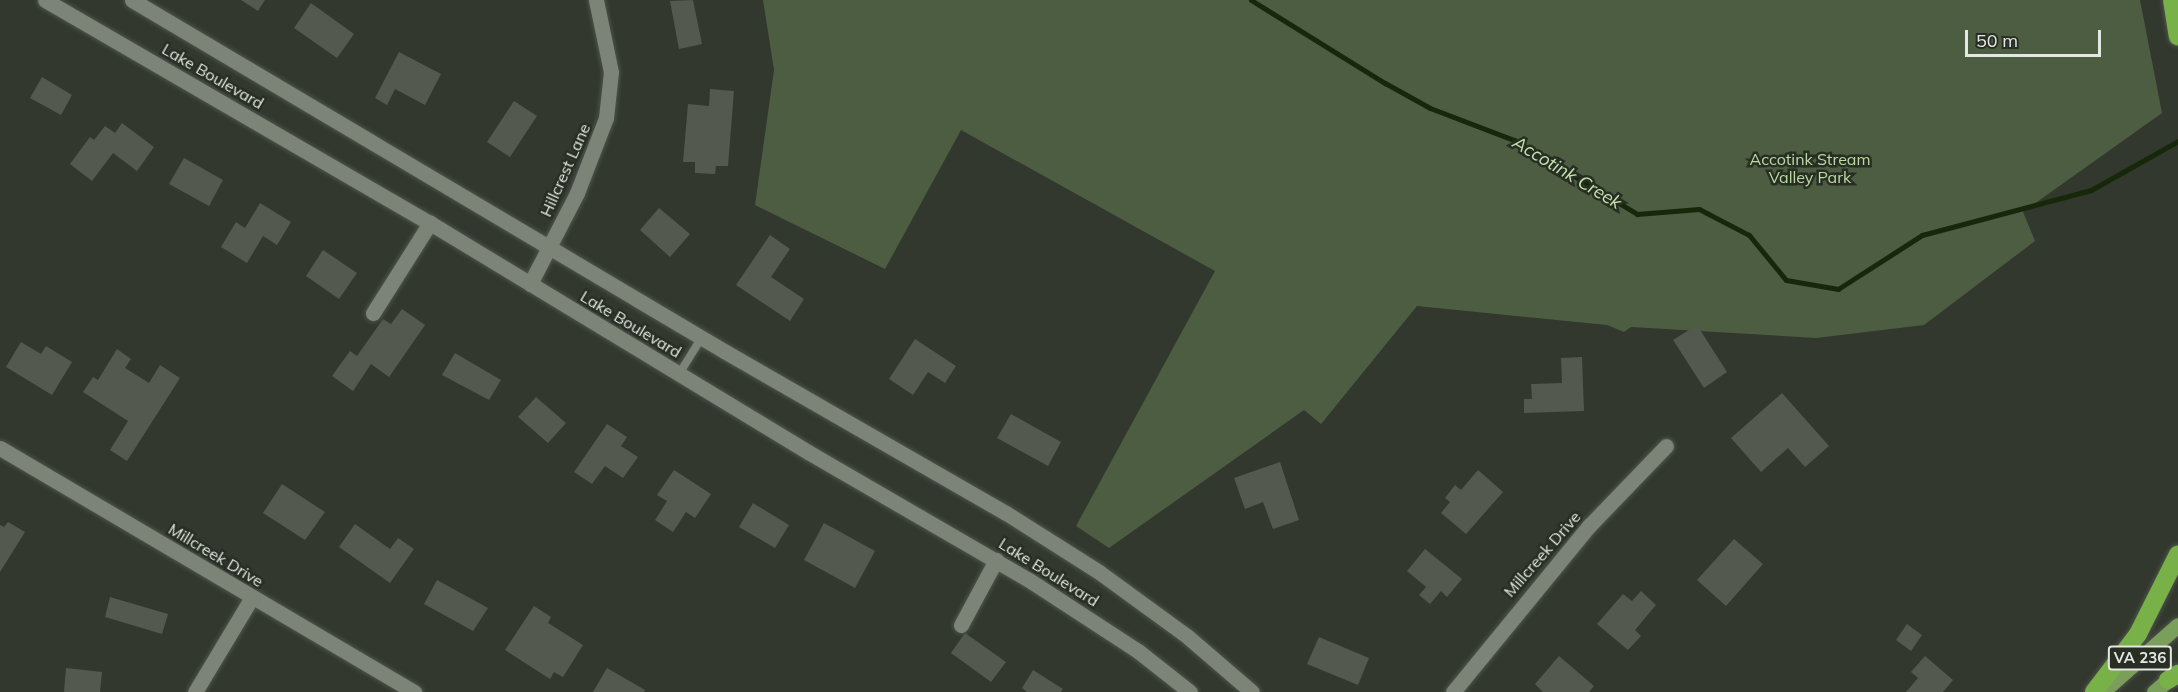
<!DOCTYPE html>
<html>
<head>
<meta charset="utf-8">
<style>
  body { margin:0 }
  #map { position:relative; width:2178px; height:692px; overflow:hidden; background:#32382e; font-family:Mulish,sans-serif }
  div>[style] { position:absolute }
  .green>* { inset:0; background:#4d5d42 }
  .stream>* { height:5px; margin:-2.5px; padding:0 2.5px; transform-origin:2.5px; border-radius:2.5px; background:#17280a }
  .building>* { inset:0; background:#53594e }
  .roads { filter:drop-shadow(0 0 2px #4e534b) drop-shadow(0 0 2px #4e534b) }
  .service>* { height:8px; margin:-4px; padding:0 4px; transform-origin:4px; border-radius:4px; background:#7c8377 }
  .minor>* { height:15px; margin:-7.5px; padding:0 7.5px; transform-origin:7.5px; border-radius:7.5px; background:#7c8377 }
  .primary>* { height:15px; margin:-7.5px; padding:0 7.5px; transform-origin:7.5px; border-radius:7.5px; background:#799f5a }
  .motorway>* { height:18px; margin:-9px; padding:0 9px; transform-origin:9px; border-radius:9px; background:#77b147 }
  span { translate:-50% -50%; white-space:nowrap; text-align:center; line-height:1.15; -webkit-text-stroke:5px #282e24; paint-order:stroke }
  .shield-label span { padding:2px 4px; background:#282e24; border:2px solid; border-radius:4px; -webkit-text-stroke-width:0 }
  .shield-label { font-size:15px; color:#e4e8e2; font-weight:700 }
  .street-label { font-size:16px; color:#e4e8e2 }
  .park-label { font-size:16px; color:#b9dba3 }
  .water-label { font-size:18px; color:#c3e5ac; font-style:italic }
  .scale { position:absolute; left:1965px; top:30px; width:136px; height:27px; box-sizing:border-box; border:3px solid #e4e8e2; border-top:0; padding-left:8px; font-size:18px; line-height:21px; white-space:nowrap; color:#e4e8e2; -webkit-text-stroke:4px #282e24; paint-order:stroke }
</style>
</head>
<body>
<div id="map">
  <div class="green">
    <div style="clip-path:polygon(763px 0,2140px 0,2162px 113px,2023px 212px,2035px 241px,1924px 325px,1816px 338px,1631px 327px,1624px 332px,1607px 325px,1417px 306px,1321px 424px,1304px 410px,1109px 548px,1076px 526px,1215px 271px,961px 130px,885px 269px,755px 205px,774px 70px)"></div>
  </div>
  <div class="stream">
    <div style="left:1251px;top:0;width:158px;rotate:31.8deg"></div>
    <div style="left:1385px;top:83px;width:51px;rotate:29.1deg"></div>
    <div style="left:1430px;top:108px;width:90px;rotate:20.9deg"></div>
    <div style="left:1514px;top:140px;width:144px;rotate:31deg"></div>
    <div style="left:1637px;top:214px;width:62px;rotate:-4.6deg"></div>
    <div style="left:1699px;top:209px;width:56px;rotate:27.5deg"></div>
    <div style="left:1749px;top:235px;width:58px;rotate:50.6deg"></div>
    <div style="left:1786px;top:280px;width:53px;rotate:9.8deg"></div>
    <div style="left:1838px;top:289px;width:100px;rotate:-32.7deg"></div>
    <div style="left:1922px;top:235px;width:175px;rotate:-14.9deg"></div>
    <div style="left:2091px;top:190px;width:100px;rotate:-29.4deg"></div>
  </div>
  <div class="building">
    <div style="clip-path:polygon(241px 0,265px 0,258px 11px)"></div>
    <div style="clip-path:polygon(693px 0,702px 44px,679px 49px,670px 1px)"></div>
    <div style="clip-path:polygon(311px 3px,354px 34px,337px 58px,294px 28px)"></div>
    <div style="clip-path:polygon(399px 52px,441px 74px,425px 105px,395px 89px,387px 105px,375px 98px)"></div>
    <div style="clip-path:polygon(42px 77px,72px 95px,61px 115px,30px 98px)"></div>
    <div style="clip-path:polygon(710px 89px,734px 91px,728px 166px,716px 166px,715px 174px,695px 173px,695px 162px,683px 162px,688px 104px,709px 106px)"></div>
    <div style="clip-path:polygon(514px 101px,537px 116px,510px 157px,487px 142px)"></div>
    <div style="clip-path:polygon(122px 123px,154px 147px,137px 171px,113px 153px,92px 181px,70px 164px,90px 137px,94px 140px,105px 126px,115px 133px)"></div>
    <div style="clip-path:polygon(184px 158px,223px 180px,209px 206px,169px 184px)"></div>
    <div style="clip-path:polygon(260px 203px,291px 222px,277px 245px,263px 236px,247px 263px,221px 247px,236px 222px,245px 228px)"></div>
    <div style="clip-path:polygon(659px 208px,690px 234px,670px 257px,640px 230px)"></div>
    <div style="clip-path:polygon(770px 235px,790px 249px,771px 277px,804px 299px,790px 321px,736px 285px)"></div>
    <div style="clip-path:polygon(323px 250px,357px 273px,339px 299px,306px 276px)"></div>
    <div style="clip-path:polygon(402px 309px,425px 325px,389px 377px,371px 364px,353px 391px,332px 376px,350px 351px,357px 356px,383px 319px,391px 324px)"></div>
    <div style="clip-path:polygon(1697px 325px,1727px 372px,1704px 388px,1673px 340px)"></div>
    <div style="clip-path:polygon(915px 339px,956px 366px,945px 383px,928px 372px,913px 395px,889px 379px)"></div>
    <div style="clip-path:polygon(21px 342px,41px 354px,46px 346px,72px 362px,52px 395px,6px 367px)"></div>
    <div style="clip-path:polygon(117px 349px,131px 359px,125px 368px,149px 383px,160px 365px,180px 378px,127px 461px,110px 450px,128px 421px,83px 392px,93px 377px,98px 380px)"></div>
    <div style="clip-path:polygon(455px 353px,501px 380px,489px 400px,442px 375px)"></div>
    <div style="clip-path:polygon(1582px 357px,1584px 411px,1524px 413px,1524px 399px,1532px 399px,1531px 384px,1562px 383px,1561px 358px)"></div>
    <div style="clip-path:polygon(1782px 393px,1829px 446px,1805px 467px,1788px 448px,1761px 472px,1731px 438px)"></div>
    <div style="clip-path:polygon(536px 397px,566px 423px,548px 443px,518px 417px)"></div>
    <div style="clip-path:polygon(1011px 414px,1061px 442px,1048px 466px,997px 438px)"></div>
    <div style="clip-path:polygon(607px 424px,627px 437px,621px 446px,638px 457px,623px 478px,605px 466px,592px 484px,574px 472px)"></div>
    <div style="clip-path:polygon(1280px 462px,1299px 520px,1273px 529px,1263px 502px,1245px 509px,1234px 478px)"></div>
    <div style="clip-path:polygon(674px 470px,711px 494px,695px 518px,686px 512px,673px 532px,655px 520px,667px 501px,657px 495px)"></div>
    <div style="clip-path:polygon(1478px 470px,1503px 492px,1466px 534px,1441px 513px,1450px 502px,1445px 498px,1455px 485px,1461px 490px)"></div>
    <div style="clip-path:polygon(282px 484px,325px 512px,305px 540px,263px 513px)"></div>
    <div style="clip-path:polygon(753px 503px,789px 525px,775px 548px,739px 527px)"></div>
    <div style="clip-path:polygon(8px 522px,25px 532px,0 572px,0 525px,4px 527px)"></div>
    <div style="clip-path:polygon(824px 523px,875px 551px,855px 588px,804px 560px)"></div>
    <div style="clip-path:polygon(355px 524px,390px 549px,398px 538px,414px 549px,390px 583px,339px 547px)"></div>
    <div style="clip-path:polygon(1734px 539px,1763px 564px,1726px 606px,1697px 580px)"></div>
    <div style="clip-path:polygon(1425px 549px,1462px 579px,1447px 597px,1441px 591px,1430px 604px,1419px 595px,1426px 587px,1407px 571px)"></div>
    <div style="clip-path:polygon(437px 580px,488px 608px,473px 631px,424px 604px)"></div>
    <div style="clip-path:polygon(1641px 591px,1656px 605px,1635px 630px,1641px 636px,1628px 650px,1597px 624px,1623px 594px,1632px 601px)"></div>
    <div style="clip-path:polygon(110px 597px,168px 614px,162px 634px,105px 617px)"></div>
    <div style="clip-path:polygon(534px 606px,551px 617px,548px 623px,583px 645px,563px 677px,554px 672px,550px 679px,505px 650px)"></div>
    <div style="clip-path:polygon(1907px 624px,1922px 635px,1911px 651px,1896px 640px)"></div>
    <div style="clip-path:polygon(965px 633px,1006px 662px,991px 682px,951px 653px)"></div>
    <div style="clip-path:polygon(1319px 637px,1369px 658px,1358px 685px,1307px 664px)"></div>
    <div style="clip-path:polygon(1559px 656px,1594px 686px,1589px 692px,1543px 692px,1535px 684px)"></div>
    <div style="clip-path:polygon(1925px 656px,1953px 680px,1943px 692px,1906px 692px,1918px 678px,1911px 672px)"></div>
    <div style="clip-path:polygon(66px 668px,102px 672px,100px 692px,64px 692px)"></div>
    <div style="clip-path:polygon(607px 668px,645px 690px,644px 692px,593px 692px)"></div>
    <div style="clip-path:polygon(1033px 670px,1063px 689px,1061px 692px,1027px 692px,1022px 688px)"></div>
  </div>
  <div class="roads">
    <div class="service">
      <div style="left:679px;top:374px;width:44px;rotate:-58.1deg"></div>
    </div>
    <div class="minor">
      <div style="left:45px;top:0;width:445px;rotate:30.1deg"></div>
      <div style="left:430px;top:223px;width:442px;rotate:31.2deg"></div>
      <div style="left:808px;top:452px;width:255px;rotate:30.1deg"></div>
      <div style="left:1029px;top:580px;width:130px;rotate:33.1deg"></div>
      <div style="left:1138px;top:651px;width:66px;rotate:38.3deg"></div>
      <div style="left:132px;top:0;width:688px;rotate:30.66deg"></div>
      <div style="left:724px;top:351px;width:325px;rotate:29.9deg"></div>
      <div style="left:1006px;top:513px;width:110px;rotate:32.4deg"></div>
      <div style="left:1099px;top:572px;width:110px;rotate:36.1deg"></div>
      <div style="left:1188px;top:637px;width:84px;rotate:40.7deg"></div>
      <div style="left:530px;top:284px;width:102px;rotate:-62.7deg"></div>
      <div style="left:577px;top:193px;width:80px;rotate:-68.9deg"></div>
      <div style="left:606px;top:118px;width:46px;rotate:-83.8deg"></div>
      <div style="left:611px;top:72px;width:74px;rotate:-101.8deg"></div>
      <div style="left:373px;top:313px;width:107px;rotate:-57.7deg"></div>
      <div style="left:0;top:448px;width:481px;rotate:30.5deg"></div>
      <div style="left:961px;top:625px;width:74px;rotate:-61.7deg"></div>
      <div style="left:195px;top:692px;width:111px;rotate:-59deg"></div>
      <div style="left:1453px;top:692px;width:215px;rotate:-50.7deg"></div>
      <div style="left:1589px;top:526px;width:111px;rotate:-46.1deg"></div>
    </div>
    <div class="primary">
      <div style="left:2102px;top:692px;width:101px;rotate:-41.4deg"></div>
      <div style="left:2154px;top:692px;width:29px;rotate:-41deg"></div>
    </div>
    <div class="motorway">
      <div style="left:2172px;top:0;width:37px;rotate:81deg"></div>
      <div style="left:2168px;top:680px;width:12px;rotate:-31deg"></div>
      <div style="left:2094px;top:692px;width:73px;rotate:-52.8deg"></div>
      <div style="left:2138px;top:634px;width:89px;rotate:-63.4deg"></div>
    </div>
  </div>
  <div class="shield-label">
    <span style="left:2140px;top:658px">VA 236</span>
  </div>
  <div class="street-label">
    <span style="left:213px;top:76px;rotate:30deg">Lake Boulevard</span>
    <span style="left:565px;top:170px;rotate:-66deg">Hillcrest Lane</span>
    <span style="left:631px;top:324px;rotate:31deg">Lake Boulevard</span>
    <span style="left:1542px;top:554px;rotate:-49deg">Millcreek Drive</span>
    <span style="left:216px;top:555px;rotate:31deg">Millcreek Drive</span>
    <span style="left:1049px;top:572px;rotate:32deg">Lake Boulevard</span>
  </div>
  <div class="park-label">
    <span style="left:1810px;top:168px">Accotink Stream<br>Valley Park</span>
  </div>
  <div class="water-label">
    <span style="left:1567px;top:173px;rotate:31deg">Accotink Creek</span>
  </div>
  <div class="scale">50 m</div>
</div>
</body>
</html>
